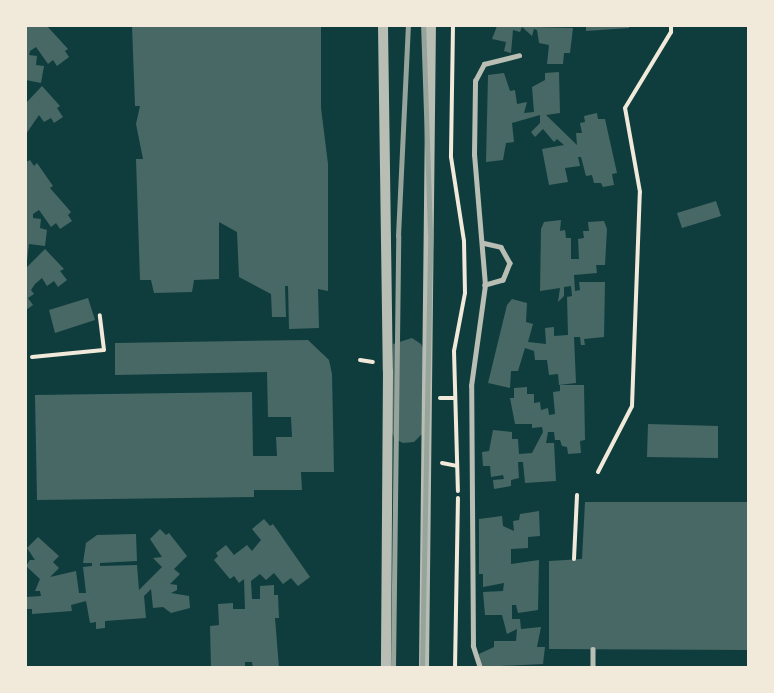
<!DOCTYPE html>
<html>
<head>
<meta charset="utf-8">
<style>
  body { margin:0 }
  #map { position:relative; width:774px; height:693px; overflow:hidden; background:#0f3d3e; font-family:"PT Sans Narrow",sans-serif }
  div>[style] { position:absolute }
  .building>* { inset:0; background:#486865 }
  .path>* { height:4px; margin:-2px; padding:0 2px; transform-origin:2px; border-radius:2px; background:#f1e9da }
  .service>* { height:4.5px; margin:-2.25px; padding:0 2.25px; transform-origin:2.25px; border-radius:2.25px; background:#b8beb3 }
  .tertiary>* { height:10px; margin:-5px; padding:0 5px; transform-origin:5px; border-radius:5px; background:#b8beb3 }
  .rail>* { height:4.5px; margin:-2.25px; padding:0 2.25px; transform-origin:2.25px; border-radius:2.25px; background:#97a49c }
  span { translate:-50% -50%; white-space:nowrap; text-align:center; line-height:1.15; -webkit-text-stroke:6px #f1e9da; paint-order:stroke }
  .frame { position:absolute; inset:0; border:27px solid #f1e9da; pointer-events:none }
</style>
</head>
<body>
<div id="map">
  <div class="building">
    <div style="clip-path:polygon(26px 26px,47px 26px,68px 49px,65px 51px,69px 57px,57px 66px,53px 60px,48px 64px,36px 47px,30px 51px,29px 55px,37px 56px,36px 65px,44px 66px,41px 83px,26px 80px)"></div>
    <div style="clip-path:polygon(132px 26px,321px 26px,321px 108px,328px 164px,328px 291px,318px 289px,319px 328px,289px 329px,288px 286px,285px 286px,286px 317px,272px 317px,271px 294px,239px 277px,237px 232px,219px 222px,219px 279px,194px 280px,192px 292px,154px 293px,151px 280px,140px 280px,136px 159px,143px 159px,136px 124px,140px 106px,135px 106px)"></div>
    <div style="clip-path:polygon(497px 26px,573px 28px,570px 53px,564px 53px,563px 64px,547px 64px,549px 45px,539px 43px,537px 30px,534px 29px,532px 36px,522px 27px,520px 32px,513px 30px,511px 53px,504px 51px,506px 42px,492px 39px)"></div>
    <div style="clip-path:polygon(586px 26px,629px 26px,629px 28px,586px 31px)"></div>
    <div style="clip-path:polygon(559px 72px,560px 113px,546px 115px,577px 145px,576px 133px,582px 133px,580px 123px,585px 122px,584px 116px,597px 113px,598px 119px,605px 119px,617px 173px,612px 174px,614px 185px,603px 187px,601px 183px,594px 183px,592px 175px,586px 176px,581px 157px,578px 157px,580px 166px,565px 168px,568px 182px,549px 185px,542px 149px,564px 145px,557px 139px,554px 142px,543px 129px,535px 137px,531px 132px,540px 123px,540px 115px,512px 123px,514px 142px,506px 143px,503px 160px,486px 162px,488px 75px,504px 73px,510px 91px,515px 90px,517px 104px,527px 102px,524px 113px,534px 112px,532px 87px,545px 80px,545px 73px)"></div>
    <div style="clip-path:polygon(42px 86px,60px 106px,57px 108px,63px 117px,54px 123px,51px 118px,44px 122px,39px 115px,26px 134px,26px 103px)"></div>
    <div style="clip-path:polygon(30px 160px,34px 166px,37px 163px,53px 186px,50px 188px,71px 212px,68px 215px,72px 221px,60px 229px,56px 223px,51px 227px,39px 210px,33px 214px,33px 218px,41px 219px,40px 228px,47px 230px,45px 246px,29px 244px,27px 261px,26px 162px)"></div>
    <div style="clip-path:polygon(716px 201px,721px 216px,682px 228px,677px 213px)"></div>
    <div style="clip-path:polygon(561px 220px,560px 231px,565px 230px,566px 238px,571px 238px,571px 259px,579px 259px,578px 239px,584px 238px,583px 231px,589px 231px,588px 222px,604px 221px,607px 229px,605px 265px,596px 265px,597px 273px,574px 275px,575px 291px,580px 290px,579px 282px,605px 282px,604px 337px,584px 339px,585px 345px,581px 345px,580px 337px,574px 337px,576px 383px,559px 385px,558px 374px,549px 375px,547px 360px,535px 360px,534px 351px,525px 348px,518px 371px,511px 371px,510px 388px,488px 383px,507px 305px,512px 299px,527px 303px,526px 322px,533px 324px,528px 342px,546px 344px,545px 328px,554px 327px,554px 336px,568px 335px,567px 297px,572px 296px,571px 286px,564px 287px,564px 296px,558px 302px,560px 288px,540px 291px,541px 229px,544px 222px)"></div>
    <div style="clip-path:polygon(45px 249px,64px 269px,60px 271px,67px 280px,58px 287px,54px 281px,47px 286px,42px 278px,35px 284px,31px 290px,34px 294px,28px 298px,33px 305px,26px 310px,26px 268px)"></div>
    <div style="clip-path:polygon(88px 298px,95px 320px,55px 333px,49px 310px)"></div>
    <div style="clip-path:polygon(412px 338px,421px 344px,426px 355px,422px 434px,414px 442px,403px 443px,395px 439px,389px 427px,393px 344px)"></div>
    <div style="clip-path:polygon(308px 340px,329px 360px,332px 374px,334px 472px,301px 472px,302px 490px,254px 490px,254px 497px,37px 500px,35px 395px,252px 392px,253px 456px,277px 456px,276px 437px,292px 437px,291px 417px,268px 417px,267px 372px,115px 375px,115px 343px)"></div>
    <div style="clip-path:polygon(560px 385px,584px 385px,585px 440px,580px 441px,581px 453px,568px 454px,567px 447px,562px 446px,560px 440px,555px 440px,554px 432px,548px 432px,546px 443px,554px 443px,556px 481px,525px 483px,523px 462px,518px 462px,519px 478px,511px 480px,511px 486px,494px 489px,493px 480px,504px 479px,503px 475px,491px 477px,490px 466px,483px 466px,482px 452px,489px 451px,493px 430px,512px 432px,512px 439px,518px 439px,519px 454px,532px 453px,543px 432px,542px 427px,532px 428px,532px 424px,515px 424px,510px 398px,514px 398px,514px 388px,527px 387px,527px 394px,534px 394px,534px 403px,540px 402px,541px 410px,548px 408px,549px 415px,555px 414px,553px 392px,560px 391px)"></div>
    <div style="clip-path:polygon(648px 424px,718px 426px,718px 458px,647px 457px)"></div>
    <div style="clip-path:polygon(585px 502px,748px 502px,748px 650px,549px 649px,549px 561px,582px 559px)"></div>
    <div style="clip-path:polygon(539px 511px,540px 536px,528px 537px,528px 548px,511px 549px,511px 564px,539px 560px,538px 610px,518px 613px,516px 605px,512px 605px,512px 619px,520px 619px,521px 629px,541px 627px,537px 647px,545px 647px,543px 664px,481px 667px,479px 654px,494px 647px,494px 641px,516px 641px,517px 629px,507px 634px,502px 615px,485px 615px,483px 592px,503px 591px,504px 583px,483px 587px,483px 574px,479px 574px,479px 519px,502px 516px,503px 526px,514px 531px,513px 521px,519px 520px,520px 514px)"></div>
    <div style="clip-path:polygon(264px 519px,270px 526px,273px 524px,310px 577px,298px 586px,291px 578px,283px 584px,274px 573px,266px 580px,260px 574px,251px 581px,252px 599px,260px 599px,260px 586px,274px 585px,274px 595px,278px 595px,279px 618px,275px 618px,279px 668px,253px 668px,252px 662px,245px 662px,245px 668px,211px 668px,210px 626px,219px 625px,218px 604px,233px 603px,233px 609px,245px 609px,244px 579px,239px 583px,234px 576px,230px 579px,214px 560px,218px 556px,216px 553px,226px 545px,234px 555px,247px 545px,252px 551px,261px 540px,252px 529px)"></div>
    <div style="clip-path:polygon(160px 529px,166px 535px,169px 533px,187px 556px,174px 569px,180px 574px,170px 584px,177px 585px,177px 590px,171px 593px,189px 596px,190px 608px,171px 613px,163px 607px,153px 608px,151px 589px,144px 596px,146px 618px,105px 621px,105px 628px,96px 629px,96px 622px,90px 623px,86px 601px,71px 605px,72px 611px,32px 614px,32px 609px,26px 609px,26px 597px,41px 596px,40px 591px,35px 591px,40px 579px,26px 566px,30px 560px,35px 560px,27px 548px,38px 537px,59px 556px,53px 562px,59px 568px,50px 577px,76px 571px,79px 593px,86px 593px,83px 567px,92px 566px,92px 563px,83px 563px,86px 543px,97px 535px,136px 534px,137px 561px,100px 563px,100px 566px,137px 565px,139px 590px,162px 567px,153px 558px,162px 557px,150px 539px)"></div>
  </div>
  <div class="path">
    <div style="left:453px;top:26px;width:131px;rotate:90.9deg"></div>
    <div style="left:451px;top:157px;width:85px;rotate:81.2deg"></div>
    <div style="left:464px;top:241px;width:52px;rotate:88.9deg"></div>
    <div style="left:465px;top:293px;width:59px;rotate:100.7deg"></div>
    <div style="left:454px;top:351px;width:140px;rotate:88.4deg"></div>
    <div style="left:32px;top:357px;width:72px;rotate:-5.6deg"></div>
    <div style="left:104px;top:350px;width:35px;rotate:-97deg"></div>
    <div style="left:360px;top:360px;width:13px;rotate:9deg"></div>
    <div style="left:440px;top:398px;width:15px"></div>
    <div style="left:442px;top:463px;width:15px;rotate:11deg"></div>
    <div style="left:598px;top:472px;width:74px;rotate:-62.7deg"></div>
    <div style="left:632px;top:406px;width:214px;rotate:-87.9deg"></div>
    <div style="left:640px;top:192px;width:85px;rotate:-100.1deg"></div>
    <div style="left:625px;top:108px;width:89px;rotate:-58.8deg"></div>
    <div style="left:671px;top:32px;width:6px;rotate:-90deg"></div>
    <div style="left:574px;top:559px;width:64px;rotate:-87.3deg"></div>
    <div style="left:455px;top:668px;width:170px;rotate:-89deg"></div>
  </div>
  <div class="service">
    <div style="left:484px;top:243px;width:17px;rotate:13deg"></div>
    <div style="left:501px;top:247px;width:18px;rotate:61deg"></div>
    <div style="left:510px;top:263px;width:18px;rotate:112deg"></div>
    <div style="left:503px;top:280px;width:19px;rotate:164deg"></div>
    <div style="left:593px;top:649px;width:19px;rotate:90deg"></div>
    <div style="left:480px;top:668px;width:23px;rotate:-108deg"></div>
    <div style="left:473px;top:646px;width:260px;rotate:-90.4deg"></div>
    <div style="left:471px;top:386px;width:102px;rotate:-82.1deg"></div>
    <div style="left:485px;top:285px;width:130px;rotate:-94.8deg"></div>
    <div style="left:474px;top:155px;width:74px;rotate:-89.2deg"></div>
    <div style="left:475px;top:81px;width:19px;rotate:-62deg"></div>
    <div style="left:484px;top:64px;width:36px;rotate:-14deg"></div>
  </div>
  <div class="tertiary">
    <div style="left:383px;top:26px;width:345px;rotate:89.2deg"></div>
    <div style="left:388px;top:371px;width:297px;rotate:90.4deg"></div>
    <div style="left:424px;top:668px;width:642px;rotate:-89.38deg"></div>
  </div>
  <div class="rail">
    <div style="left:393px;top:668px;width:432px;rotate:-89.3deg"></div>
    <div style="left:398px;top:236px;width:210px;rotate:-87.3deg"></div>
    <div style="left:422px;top:668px;width:435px;rotate:-88.9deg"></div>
    <div style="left:430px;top:233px;width:207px;rotate:-91.9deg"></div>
  </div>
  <div class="frame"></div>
</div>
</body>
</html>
